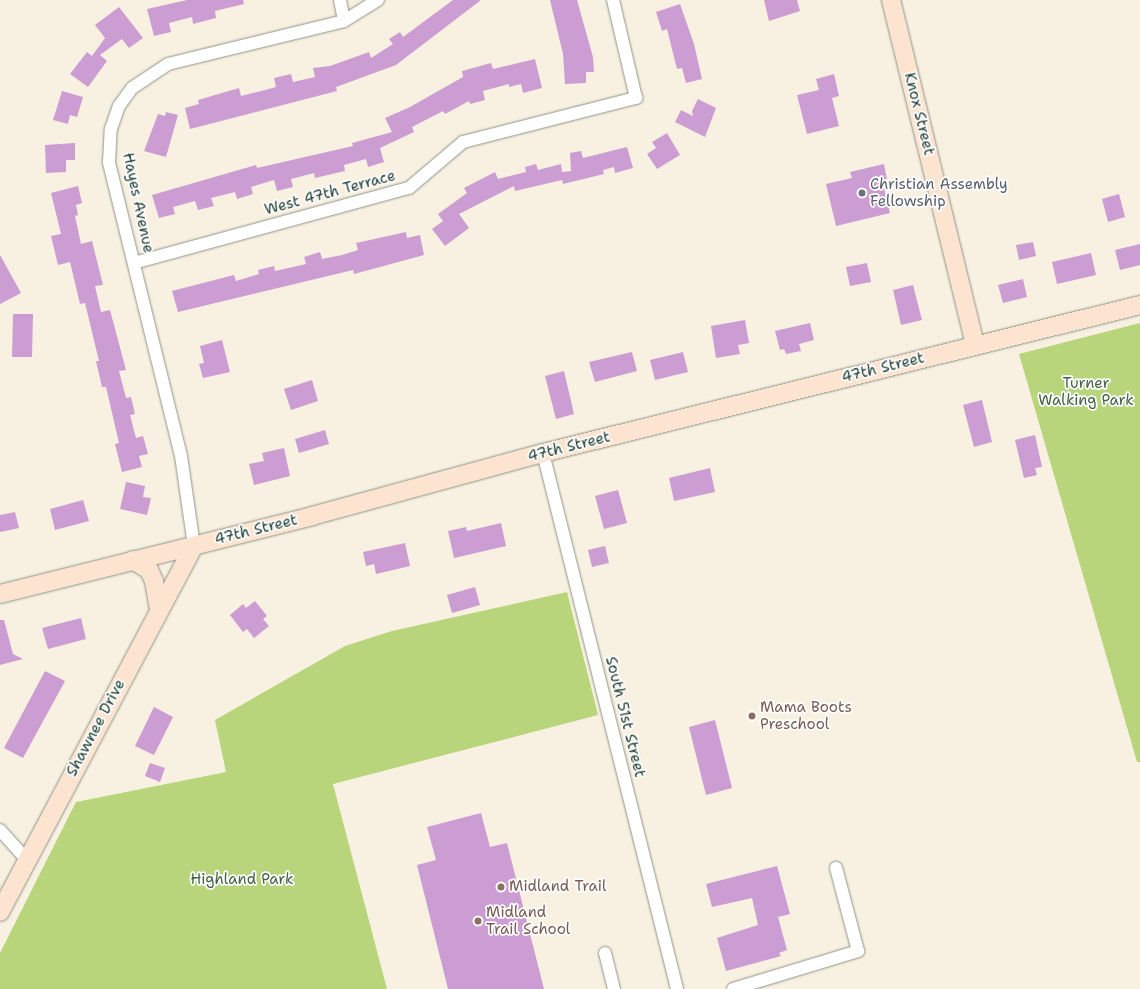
<!DOCTYPE html>
<html>
<head>
<meta charset="utf-8">
<style>
  body { margin:0 }
  #map { position:relative; width:1140px; height:989px; overflow:hidden; background:#f8f0e0; font-family:"Shantell Sans",sans-serif }
  div>[style] { position:absolute }
  .green>* { inset:0; background:#b8d57b }
  .building>* { inset:0; background:#cc9dd3 }
  .roads { filter:drop-shadow(0 0 1px #8c968a) drop-shadow(0 0 1px #8c968a) }
  .street>* { height:12px; margin:-6px; padding:0 6px; transform-origin:6px; border-radius:6px; background:#fff }
  .secondary>* { height:18px; margin:-9px; padding:0 9px; transform-origin:9px; border-radius:9px; background:#fde4d0 }
  .dots>* { width:11px; height:11px; translate:-50% -50%; box-sizing:border-box; border:2px solid #fff; border-radius:50% }
  span { translate:-50% -50%; white-space:nowrap; text-align:center; line-height:1.15; -webkit-text-stroke:3.5px #fff; paint-order:stroke }
  .street-label { font-size:15px; color:#1f3d34 }
  .worship-label { font-size:15px; color:#5b616d }
  .left { translate:0 -50%; text-align:left }
  .park-label { font-size:15px; color:#456346 }
  .education-label { font-size:15px; color:#785e54 }
</style>
</head>
<body>
<div id="map">
  <div class="green">
    <div style="clip-path:polygon(1140px 323px,1140px 762px,1137px 762px,1019px 354px)"></div>
    <div style="clip-path:polygon(567px 592px,598px 715px,333px 784px,387px 989px,0 989px,0 953px,76px 802px,226px 772px,215px 720px,345px 646px,392px 631px)"></div>
  </div>
  <div class="building">
    <div style="clip-path:polygon(187px 0,243px 0,244px 4px,215px 11px,216px 18px,193px 24px,192px 17px,169px 23px,171px 32px,154px 36px,147px 9px)"></div>
    <div style="clip-path:polygon(453px 0,481px 0,396px 65px,336px 87px,337px 91px,190px 129px,185px 108px,199px 104px,198px 100px,239px 88px,241px 96px,265px 90px,276px 87px,274px 78px,291px 74px,293px 82px,315px 77px,313px 68px,330px 66px,369px 52px,371px 58px,393px 44px,389px 39px,400px 32px,403px 37px)"></div>
    <div style="clip-path:polygon(550px 0,577px 0,593px 57px,594px 72px,586px 72px,586px 83px,565px 84px,563px 54px)"></div>
    <div style="clip-path:polygon(764px 0,797px 0,800px 11px,769px 21px)"></div>
    <div style="clip-path:polygon(680px 4px,694px 44px,702px 79px,686px 83px,682px 68px,677px 69px,667px 29px,662px 31px,656px 12px)"></div>
    <div style="clip-path:polygon(119px 7px,143px 38px,129px 48px,122px 39px,100px 55px,107px 61px,88px 87px,70px 74px,87px 52px,92px 56px,105px 38px,95px 25px)"></div>
    <div style="clip-path:polygon(535px 59px,542px 88px,523px 93px,521px 84px,509px 87px,509px 84px,483px 91px,485px 100px,470px 104px,469px 101px,445px 114px,443px 111px,412px 127px,414px 132px,380px 148px,384px 162px,368px 167px,366px 159px,344px 165px,345px 171px,315px 178px,314px 173px,291px 179px,293px 187px,277px 191px,274px 180px,251px 187px,253px 194px,237px 199px,235px 192px,211px 198px,214px 206px,198px 210px,195px 201px,173px 207px,175px 214px,159px 218px,152px 195px,256px 165px,257px 168px,353px 146px,352px 143px,392px 132px,385px 118px,410px 107px,463px 77px,462px 71px,491px 63px,493px 69px)"></div>
    <div style="clip-path:polygon(834px 74px,839px 96px,832px 98px,839px 126px,807px 134px,797px 95px,819px 90px,816px 79px)"></div>
    <div style="clip-path:polygon(62px 91px,83px 97px,77px 117px,70px 115px,68px 124px,53px 120px)"></div>
    <div style="clip-path:polygon(698px 99px,716px 108px,705px 137px,675px 122px,681px 110px,693px 116px,692px 111px)"></div>
    <div style="clip-path:polygon(166px 112px,178px 115px,166px 157px,144px 151px,158px 114px,165px 116px)"></div>
    <div style="clip-path:polygon(667px 133px,680px 155px,657px 169px,647px 154px,656px 148px,652px 142px)"></div>
    <div style="clip-path:polygon(75px 143px,75px 160px,66px 160px,66px 172px,46px 173px,45px 145px)"></div>
    <div style="clip-path:polygon(627px 147px,633px 168px,615px 173px,614px 167px,603px 170px,604px 174px,563px 184px,562px 180px,515px 191px,514px 186px,459px 214px,469px 228px,445px 246px,432px 229px,443px 221px,438px 214px,467px 193px,464px 188px,495px 172px,498px 179px,526px 172px,525px 167px,536px 164px,538px 170px,561px 164px,562px 172px,571px 171px,570px 153px,581px 151px,583px 158px)"></div>
    <div style="clip-path:polygon(884px 164px,887px 179px,882px 180px,890px 213px,836px 226px,826px 184px,852px 178px,850px 172px)"></div>
    <div style="clip-path:polygon(78px 186px,82px 203px,76px 205px,78px 215px,75px 216px,81px 244px,92px 241px,103px 285px,95px 286px,101px 312px,110px 310px,126px 370px,119px 371px,126px 398px,131px 397px,135px 414px,130px 415px,136px 438px,143px 436px,148px 454px,139px 456px,142px 467px,122px 472px,115px 444px,119px 443px,106px 387px,102px 387px,96px 361px,99px 361px,85px 303px,80px 304px,70px 262px,58px 265px,51px 236px,61px 234px,51px 193px)"></div>
    <div style="clip-path:polygon(1119px 194px,1125px 217px,1108px 222px,1102px 199px)"></div>
    <div style="clip-path:polygon(406px 232px,407px 238px,420px 235px,424px 255px,354px 274px,353px 270px,178px 312px,172px 291px,234px 275px,236px 281px,259px 274px,258px 270px,274px 266px,275px 271px,306px 264px,304px 257px,320px 252px,322px 259px,342px 255px,358px 250px,356px 243px)"></div>
    <div style="clip-path:polygon(1033px 242px,1036px 256px,1019px 260px,1016px 245px)"></div>
    <div style="clip-path:polygon(1140px 244px,1140px 265px,1120px 270px,1115px 250px)"></div>
    <div style="clip-path:polygon(1091px 253px,1096px 275px,1057px 284px,1052px 262px)"></div>
    <div style="clip-path:polygon(0 255px,21px 293px,0 304px)"></div>
    <div style="clip-path:polygon(867px 263px,871px 282px,850px 286px,846px 267px)"></div>
    <div style="clip-path:polygon(1023px 279px,1027px 297px,1003px 303px,998px 285px)"></div>
    <div style="clip-path:polygon(913px 285px,922px 320px,901px 325px,893px 290px)"></div>
    <div style="clip-path:polygon(13px 314px,33px 314px,32px 357px,12px 357px)"></div>
    <div style="clip-path:polygon(745px 320px,749px 343px,738px 345px,740px 354px,716px 358px,711px 326px)"></div>
    <div style="clip-path:polygon(810px 323px,814px 340px,799px 344px,801px 351px,786px 354px,784px 349px,780px 350px,775px 331px)"></div>
    <div style="clip-path:polygon(222px 340px,230px 372px,203px 378px,199px 364px,204px 363px,200px 346px)"></div>
    <div style="clip-path:polygon(632px 352px,637px 371px,595px 382px,589px 362px)"></div>
    <div style="clip-path:polygon(683px 352px,688px 372px,655px 380px,650px 360px)"></div>
    <div style="clip-path:polygon(564px 371px,574px 414px,556px 419px,545px 376px)"></div>
    <div style="clip-path:polygon(312px 380px,318px 401px,291px 410px,284px 389px)"></div>
    <div style="clip-path:polygon(982px 400px,992px 442px,974px 447px,963px 405px)"></div>
    <div style="clip-path:polygon(325px 430px,329px 444px,299px 453px,295px 439px)"></div>
    <div style="clip-path:polygon(1035px 435px,1042px 467px,1035px 468px,1037px 475px,1024px 478px,1015px 440px)"></div>
    <div style="clip-path:polygon(284px 448px,290px 476px,254px 485px,249px 464px,264px 461px,262px 453px)"></div>
    <div style="clip-path:polygon(710px 468px,715px 492px,674px 501px,669px 478px)"></div>
    <div style="clip-path:polygon(126px 482px,145px 486px,143px 497px,151px 498px,147px 515px,120px 509px)"></div>
    <div style="clip-path:polygon(618px 490px,627px 523px,604px 529px,595px 496px)"></div>
    <div style="clip-path:polygon(83px 500px,89px 521px,55px 530px,50px 509px)"></div>
    <div style="clip-path:polygon(15px 512px,19px 528px,0 532px,0 515px)"></div>
    <div style="clip-path:polygon(501px 523px,506px 546px,454px 558px,448px 531px,466px 527px,467px 531px)"></div>
    <div style="clip-path:polygon(405px 543px,410px 566px,376px 574px,374px 564px,366px 566px,363px 552px)"></div>
    <div style="clip-path:polygon(605px 546px,609px 563px,592px 567px,588px 550px)"></div>
    <div style="clip-path:polygon(475px 587px,480px 605px,452px 613px,447px 595px)"></div>
    <div style="clip-path:polygon(255px 601px,267px 616px,263px 619px,269px 626px,254px 638px,247px 629px,243px 632px,230px 615px,243px 604px,246px 608px)"></div>
    <div style="clip-path:polygon(81px 618px,86px 639px,48px 649px,42px 628px)"></div>
    <div style="clip-path:polygon(0 620px,4px 620px,13px 654px,23px 659px,0 665px)"></div>
    <div style="clip-path:polygon(45px 671px,65px 681px,23px 758px,4px 748px)"></div>
    <div style="clip-path:polygon(154px 707px,173px 717px,154px 755px,135px 746px)"></div>
    <div style="clip-path:polygon(715px 720px,732px 788px,706px 795px,689px 727px)"></div>
    <div style="clip-path:polygon(150px 763px,165px 768px,160px 782px,145px 776px)"></div>
    <div style="clip-path:polygon(481px 813px,490px 847px,507px 843px,544px 989px,448px 989px,417px 865px,436px 860px,427px 827px)"></div>
    <div style="clip-path:polygon(777px 866px,790px 914px,778px 917px,787px 950px,779px 953px,781px 956px,726px 971px,717px 938px,758px 925px,752px 898px,712px 907px,706px 884px)"></div>
  </div>
  <div class="roads">
    <div class="street">
      <div style="left:340px;top:0;width:21px;rotate:79deg"></div>
      <div style="left:134px;top:263px;width:285px;rotate:-15.3deg"></div>
      <div style="left:409px;top:188px;width:71px;rotate:-40.4deg"></div>
      <div style="left:463px;top:142px;width:179px;rotate:-14.3deg"></div>
      <div style="left:636px;top:98px;width:101px;rotate:-103.2deg"></div>
      <div style="left:543px;top:453px;width:552px;rotate:75.96deg"></div>
      <div style="left:194px;top:546px;width:91px;rotate:-98.2deg"></div>
      <div style="left:181px;top:456px;width:303px;rotate:-103.8deg"></div>
      <div style="left:109px;top:162px;width:33px;rotate:-87deg"></div>
      <div style="left:111px;top:129px;width:24px;rotate:-71deg"></div>
      <div style="left:119px;top:106px;width:22px;rotate:-54deg"></div>
      <div style="left:132px;top:88px;width:43px;rotate:-33.7deg"></div>
      <div style="left:168px;top:64px;width:181px;rotate:-13.7deg"></div>
      <div style="left:344px;top:21px;width:40px;rotate:-32deg"></div>
      <div style="left:0;top:830px;width:40px;rotate:48deg"></div>
      <div style="left:605px;top:953px;width:37px;rotate:76deg"></div>
      <div style="left:733px;top:989px;width:131px;rotate:-16.9deg"></div>
      <div style="left:858px;top:951px;width:86px;rotate:-104.8deg"></div>
    </div>
    <div class="secondary">
      <div style="left:891px;top:0;width:354px;rotate:76.3deg"></div>
      <div style="left:133px;top:560px;width:19px;rotate:32deg"></div>
      <div style="left:149px;top:570px;width:12px;rotate:66deg"></div>
      <div style="left:154px;top:581px;width:28px;rotate:80deg"></div>
      <div style="left:0;top:594px;width:322px;rotate:-14deg"></div>
      <div style="left:312px;top:516px;width:239px;rotate:-15.3deg"></div>
      <div style="left:543px;top:453px;width:615px;rotate:-13.92deg"></div>
      <div style="left:0;top:912px;width:414px;rotate:-62.1deg"></div>
    </div>
  </div>
  <div class="dots">
    <div style="left:862px;top:193px;background:#6b7280"></div>
    <div style="left:752px;top:716px;background:#8d6e63"></div>
    <div style="left:501px;top:887px;background:#8d6e63"></div>
    <div style="left:478px;top:921px;background:#8d6e63"></div>
  </div>
  <div class="street-label">
    <span style="left:919px;top:114px;rotate:76deg">Knox Street</span>
    <span style="left:330px;top:193px;rotate:-15deg">West 47th Terrace</span>
    <span style="left:138px;top:203px;rotate:78deg">Hayes Avenue</span>
    <span style="left:883px;top:368px;rotate:-14deg">47th Street</span>
    <span style="left:569px;top:447px;rotate:-14deg">47th Street</span>
    <span style="left:256px;top:530px;rotate:-14deg">47th Street</span>
    <span style="left:625px;top:717px;rotate:76deg">South 51st Street</span>
    <span style="left:96px;top:728px;rotate:-62deg">Shawnee Drive</span>
  </div>
  <div class="worship-label">
    <span class="left" style="left:870px;top:193px">Christian Assembly<br>Fellowship</span>
  </div>
  <div class="park-label">
    <span style="left:1086px;top:392px">Turner<br>Walking Park</span>
    <span style="left:242px;top:880px">Highland Park</span>
  </div>
  <div class="education-label">
    <span class="left" style="left:760px;top:716px">Mama Boots<br>Preschool</span>
    <span class="left" style="left:509px;top:887px">Midland Trail</span>
    <span class="left" style="left:486px;top:921px">Midland<br>Trail School</span>
  </div>
</div>
</body>
</html>
